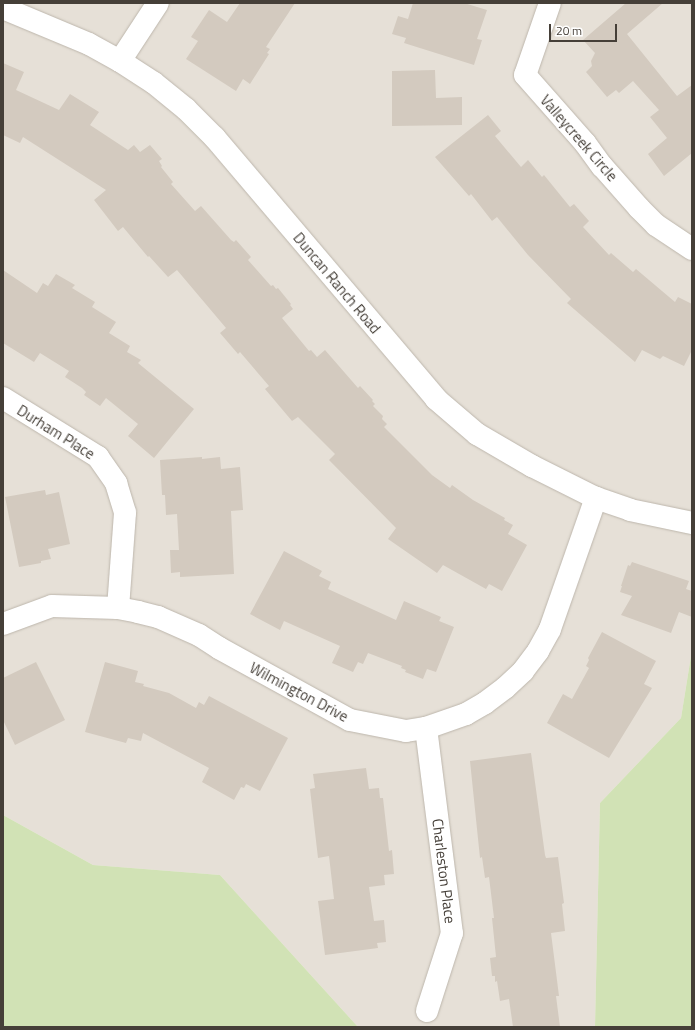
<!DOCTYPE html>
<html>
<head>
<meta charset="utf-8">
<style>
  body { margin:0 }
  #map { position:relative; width:695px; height:1030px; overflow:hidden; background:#f2efe8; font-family:"Titillium Web",sans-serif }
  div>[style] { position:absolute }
  .residential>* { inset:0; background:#e6e0d7 }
  .green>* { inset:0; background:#d1e2b5 }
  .building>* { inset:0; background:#d3cabf }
  .roads { filter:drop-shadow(0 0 1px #bdb6ac) drop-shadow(0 0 1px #bdb6ac) }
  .minor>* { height:22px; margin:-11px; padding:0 11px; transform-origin:11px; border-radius:11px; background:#fff }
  span { translate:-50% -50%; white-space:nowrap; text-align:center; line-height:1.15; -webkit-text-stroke:3px #fff; paint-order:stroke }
  .street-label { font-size:15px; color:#453f38 }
  .frame { position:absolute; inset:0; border:4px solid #453f38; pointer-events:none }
  .scale { position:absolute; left:549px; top:24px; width:68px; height:18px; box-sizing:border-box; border:2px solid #453f38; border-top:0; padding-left:5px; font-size:12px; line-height:14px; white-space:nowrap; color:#453f38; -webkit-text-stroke:3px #fff; paint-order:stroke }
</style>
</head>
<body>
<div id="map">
  <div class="residential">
    <div style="clip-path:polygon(3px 3px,692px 3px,692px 650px,681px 718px,600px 803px,595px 1027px,358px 1027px,220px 875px,93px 865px,3px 815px)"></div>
  </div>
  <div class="green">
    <div style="clip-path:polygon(692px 650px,692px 1027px,595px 1027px,600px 803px,681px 718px)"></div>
    <div style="clip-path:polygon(3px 815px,93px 865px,220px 875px,358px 1027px,3px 1027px)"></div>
  </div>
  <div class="building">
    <div style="clip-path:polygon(240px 3px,295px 3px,266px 47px,270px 49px,267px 53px,269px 54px,250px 84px,243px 79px,236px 91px,186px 59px,198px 41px,191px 37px,209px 10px,227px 22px)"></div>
    <div style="clip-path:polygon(413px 3px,464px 3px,487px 10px,477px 39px,482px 40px,474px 65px,404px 43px,406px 38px,392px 34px,398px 16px,408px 19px)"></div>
    <div style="clip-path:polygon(626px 3px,663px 3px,627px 34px,677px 96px,692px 85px,692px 153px,664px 176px,648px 154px,667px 138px,650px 117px,659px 110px,633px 81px,619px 93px,616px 90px,607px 97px,586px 72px,592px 66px,591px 61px,595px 53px,583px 40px)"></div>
    <div style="clip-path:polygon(3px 63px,24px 72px,16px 90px,59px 110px,70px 94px,99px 112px,90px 125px,128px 150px,134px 145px,140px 152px,150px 145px,162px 159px,159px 161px,162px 166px,161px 167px,173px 182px,171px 184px,195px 211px,201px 206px,231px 240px,234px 242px,236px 240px,251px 257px,248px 260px,271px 286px,273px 285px,276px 289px,278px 288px,291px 304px,290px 305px,293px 309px,282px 318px,309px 351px,311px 350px,317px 357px,325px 350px,358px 388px,360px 386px,373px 400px,372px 401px,375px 404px,373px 406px,383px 416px,382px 419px,387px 424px,384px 427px,432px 475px,450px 488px,452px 485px,473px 500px,505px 518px,504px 520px,513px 525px,508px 534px,527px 545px,502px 591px,489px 584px,486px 589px,443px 565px,437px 573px,388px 539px,396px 528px,329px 460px,335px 454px,298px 417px,292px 421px,265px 389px,269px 386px,240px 352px,238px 354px,220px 333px,226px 328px,177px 270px,168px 277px,149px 256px,148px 257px,123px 227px,118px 231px,94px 200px,106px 190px,23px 137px,20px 143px,3px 135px)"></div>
    <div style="clip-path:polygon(435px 70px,436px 98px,462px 97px,462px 125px,392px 126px,392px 71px)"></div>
    <div style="clip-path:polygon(488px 115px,501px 131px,495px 136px,521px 167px,528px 160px,542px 177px,544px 175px,570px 207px,574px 204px,589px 221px,583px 227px,609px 255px,611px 253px,633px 272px,636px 269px,675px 302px,678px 297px,692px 304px,692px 350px,684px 366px,663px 356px,660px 359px,642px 350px,635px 362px,567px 303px,571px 299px,528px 255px,497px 217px,492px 221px,471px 194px,469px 196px,435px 157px)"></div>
    <div style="clip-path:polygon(3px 270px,37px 293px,43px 283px,48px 286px,56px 274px,75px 285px,72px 288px,95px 302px,92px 307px,116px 322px,109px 333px,130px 346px,127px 352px,141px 360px,138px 363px,194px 409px,154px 458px,128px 436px,138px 424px,106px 398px,100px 406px,84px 395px,86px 392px,82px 388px,65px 377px,69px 371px,40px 353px,34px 362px,3px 343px)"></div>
    <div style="clip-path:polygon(202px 457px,202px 459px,220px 457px,221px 469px,240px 467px,243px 510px,231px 511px,234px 574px,180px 577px,180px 572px,171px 573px,170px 550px,179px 550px,177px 514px,166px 515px,165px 495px,162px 495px,160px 460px)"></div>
    <div style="clip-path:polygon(45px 490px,46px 495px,59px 492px,70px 544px,48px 549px,51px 559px,41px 561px,41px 563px,19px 567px,5px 497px)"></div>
    <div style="clip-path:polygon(284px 551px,322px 571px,319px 576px,331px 582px,328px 589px,396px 620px,404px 601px,441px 617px,439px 621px,454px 627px,436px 672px,427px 669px,423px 679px,405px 672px,406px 670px,401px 668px,402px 666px,368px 653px,363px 664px,358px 662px,353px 672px,332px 663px,340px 646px,284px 621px,280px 630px,250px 614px)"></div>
    <div style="clip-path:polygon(632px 562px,689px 581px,686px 589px,692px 591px,692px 617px,679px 612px,671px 633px,621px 615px,632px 596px,620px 592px,622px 586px,621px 586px,628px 565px,630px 566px)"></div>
    <div style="clip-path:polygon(602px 632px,656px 661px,644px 684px,652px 688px,609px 758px,547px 723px,563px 694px,572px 699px,589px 668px,586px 666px,589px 660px,588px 658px)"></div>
    <div style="clip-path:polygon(36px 662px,65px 720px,15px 745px,3px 720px,3px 678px)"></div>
    <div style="clip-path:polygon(105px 662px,138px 671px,135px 682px,144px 684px,143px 686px,169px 693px,196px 708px,199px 702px,204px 705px,209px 696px,288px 738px,260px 791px,246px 784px,244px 788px,241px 787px,234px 800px,202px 782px,209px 768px,143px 733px,141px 741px,128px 738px,126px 743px,85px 732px)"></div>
    <div style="clip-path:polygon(531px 753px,545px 855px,546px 858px,558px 857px,564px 903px,562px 904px,565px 931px,551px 933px,559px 996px,556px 996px,560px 1027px,513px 1027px,509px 999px,500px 1001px,497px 981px,495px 982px,495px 976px,492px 976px,490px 958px,496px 957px,492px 918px,494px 918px,489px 877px,485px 878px,482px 857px,480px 858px,470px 761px)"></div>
    <div style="clip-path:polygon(366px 768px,369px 789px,379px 788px,380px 798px,383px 798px,389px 851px,392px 850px,394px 874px,384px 875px,385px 885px,369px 887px,374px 921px,384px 920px,386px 942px,377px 943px,378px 948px,325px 955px,318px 901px,334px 899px,329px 856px,318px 858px,310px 789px,315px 788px,313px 774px)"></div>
  </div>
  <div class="roads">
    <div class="minor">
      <div style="left:550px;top:3px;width:76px;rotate:109.1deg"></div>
      <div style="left:525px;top:75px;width:91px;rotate:48.6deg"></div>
      <div style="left:585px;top:143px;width:29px;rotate:54deg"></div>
      <div style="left:602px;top:166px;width:56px;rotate:48.6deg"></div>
      <div style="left:639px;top:208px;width:24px;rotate:45deg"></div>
      <div style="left:656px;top:225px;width:43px;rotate:33.7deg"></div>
      <div style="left:3px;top:8px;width:93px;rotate:22.7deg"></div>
      <div style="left:89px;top:44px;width:35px;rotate:29deg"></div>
      <div style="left:120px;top:61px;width:40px;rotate:32.9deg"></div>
      <div style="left:154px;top:83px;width:41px;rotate:39.1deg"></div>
      <div style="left:186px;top:109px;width:41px;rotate:45deg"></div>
      <div style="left:215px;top:138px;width:342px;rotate:49.7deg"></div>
      <div style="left:436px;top:399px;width:54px;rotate:40.5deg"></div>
      <div style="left:477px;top:434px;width:64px;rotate:30.2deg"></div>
      <div style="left:532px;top:466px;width:72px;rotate:26.6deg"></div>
      <div style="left:596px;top:498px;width:36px;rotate:19deg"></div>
      <div style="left:630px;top:510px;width:63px;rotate:11.8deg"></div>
      <div style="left:120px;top:61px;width:69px;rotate:-56.8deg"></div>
      <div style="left:3px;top:398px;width:112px;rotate:31.8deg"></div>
      <div style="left:98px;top:457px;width:32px;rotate:55deg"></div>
      <div style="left:116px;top:483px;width:31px;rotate:73deg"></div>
      <div style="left:125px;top:513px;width:95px;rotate:94.2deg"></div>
      <div style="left:3px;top:624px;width:52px;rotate:-20.2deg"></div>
      <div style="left:52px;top:606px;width:66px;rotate:1.7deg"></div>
      <div style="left:118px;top:608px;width:20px;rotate:11deg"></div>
      <div style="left:138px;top:612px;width:21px;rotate:14deg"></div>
      <div style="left:158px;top:617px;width:45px;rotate:23.7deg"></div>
      <div style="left:199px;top:635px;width:24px;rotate:33deg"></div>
      <div style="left:219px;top:648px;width:149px;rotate:28.8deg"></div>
      <div style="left:350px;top:720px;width:57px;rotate:11.1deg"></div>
      <div style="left:406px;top:731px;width:20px;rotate:-9deg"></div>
      <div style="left:426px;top:728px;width:42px;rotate:-19.3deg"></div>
      <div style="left:466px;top:714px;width:22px;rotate:-30deg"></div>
      <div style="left:485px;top:703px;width:25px;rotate:-37deg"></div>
      <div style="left:505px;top:688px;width:25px;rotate:-43deg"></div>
      <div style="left:523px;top:671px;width:25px;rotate:-53deg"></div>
      <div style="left:538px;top:651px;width:25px;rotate:-61deg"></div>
      <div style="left:550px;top:629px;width:139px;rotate:-70.7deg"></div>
      <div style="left:426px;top:728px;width:207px;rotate:82.8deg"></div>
      <div style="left:452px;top:933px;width:82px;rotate:107.8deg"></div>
    </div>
  </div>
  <div class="street-label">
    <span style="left:579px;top:138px;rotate:49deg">Valleycreek Circle</span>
    <span style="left:337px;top:283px;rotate:50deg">Duncan Ranch Road</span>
    <span style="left:56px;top:432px;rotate:32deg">Durham Place</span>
    <span style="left:299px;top:692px;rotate:28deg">Wilmington Drive</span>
    <span style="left:444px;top:871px;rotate:83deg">Charleston Place</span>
  </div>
  <div class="frame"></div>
  <div class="scale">20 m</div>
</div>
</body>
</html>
